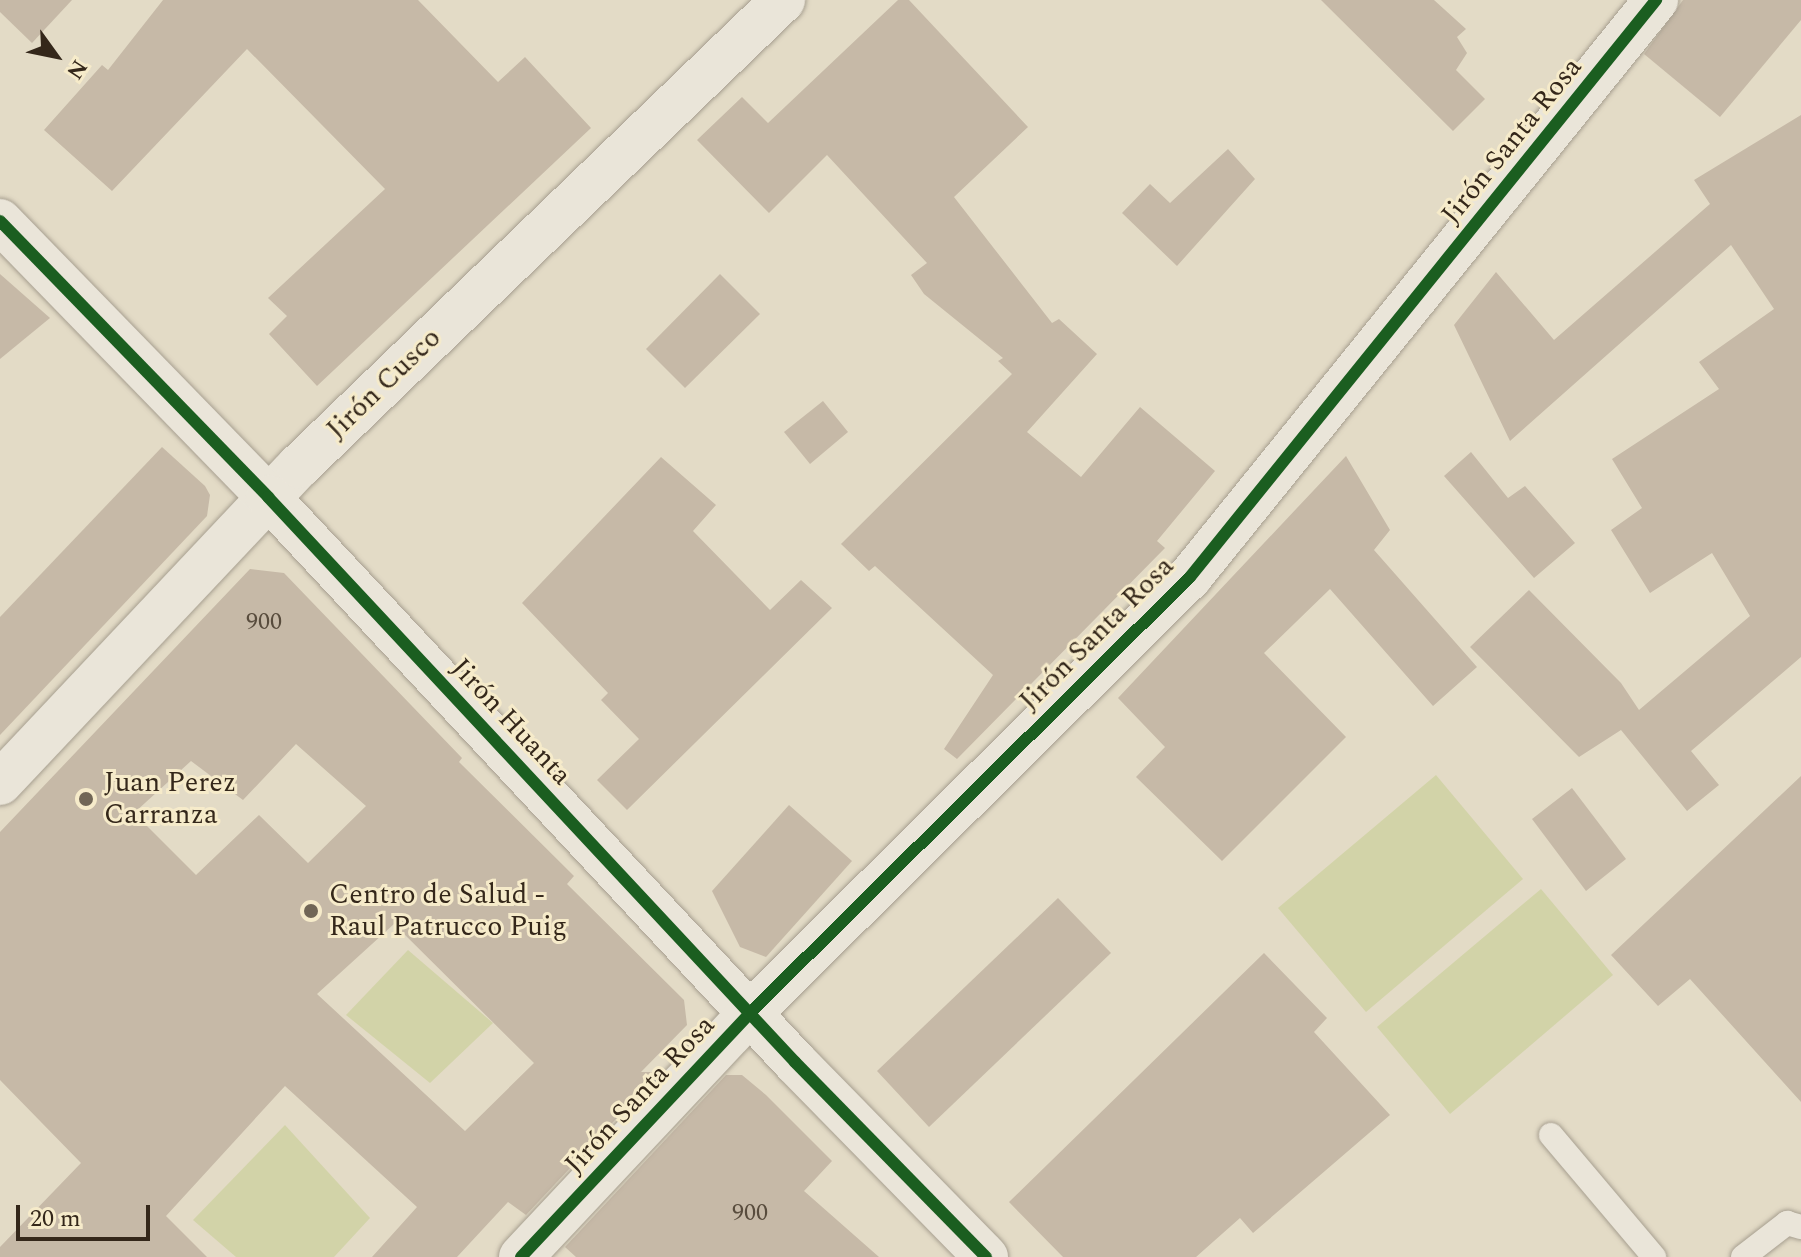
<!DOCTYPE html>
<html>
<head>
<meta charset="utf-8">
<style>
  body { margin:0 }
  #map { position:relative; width:1801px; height:1257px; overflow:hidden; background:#e3dbc6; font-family:Spectral,serif }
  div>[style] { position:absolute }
  .green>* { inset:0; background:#d2d3a8 }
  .building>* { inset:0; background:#c6b9a7 }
  .roads { filter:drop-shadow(0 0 2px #a79f90) drop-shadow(0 0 2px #a79f90) }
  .lane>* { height:24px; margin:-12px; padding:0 12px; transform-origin:12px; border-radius:12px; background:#eae5d9 }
  .street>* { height:44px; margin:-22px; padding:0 22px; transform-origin:22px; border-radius:22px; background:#eae5d9 }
  .secondary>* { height:44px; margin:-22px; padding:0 22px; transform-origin:22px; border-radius:22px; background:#eae5d9 }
  .cycleway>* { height:12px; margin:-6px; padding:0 6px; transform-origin:6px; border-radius:6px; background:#1b5e20 }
  .dots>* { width:22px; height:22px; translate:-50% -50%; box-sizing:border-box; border:4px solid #f6ebca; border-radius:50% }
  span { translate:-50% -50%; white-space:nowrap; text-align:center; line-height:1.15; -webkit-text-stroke:6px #f6ebca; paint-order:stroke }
  .number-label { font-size:24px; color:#584c3d }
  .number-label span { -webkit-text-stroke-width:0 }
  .street-label { font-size:28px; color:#34271a }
  .poi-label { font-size:28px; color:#34271a }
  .left { translate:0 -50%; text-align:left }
  .north { position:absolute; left:16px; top:16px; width:80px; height:80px; -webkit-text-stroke:6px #f6ebca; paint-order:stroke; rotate:123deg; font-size:22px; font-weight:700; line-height:32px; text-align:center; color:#34271a }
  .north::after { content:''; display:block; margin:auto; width:28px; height:36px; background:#34271a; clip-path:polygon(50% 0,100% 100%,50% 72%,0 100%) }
  .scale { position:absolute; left:16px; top:1205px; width:134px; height:36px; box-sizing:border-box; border:4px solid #34271a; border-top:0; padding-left:10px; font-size:24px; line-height:28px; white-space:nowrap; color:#34271a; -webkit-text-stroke:6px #f6ebca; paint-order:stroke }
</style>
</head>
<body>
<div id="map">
  <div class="green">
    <div style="clip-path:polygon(1436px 775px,1523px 879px,1366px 1012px,1278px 908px)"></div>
    <div style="clip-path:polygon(1541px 889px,1613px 975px,1450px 1114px,1377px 1027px)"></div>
    <div style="clip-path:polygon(408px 950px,493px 1023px,430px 1083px,346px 1015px)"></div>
    <div style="clip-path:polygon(285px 1125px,370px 1218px,334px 1257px,236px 1257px,193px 1220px)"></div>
  </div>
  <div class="building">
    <div style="clip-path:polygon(0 0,72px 0,32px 43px,0 12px)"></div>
    <div style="clip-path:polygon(163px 0,418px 0,498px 82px,525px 57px,591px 128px,317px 386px,269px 334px,287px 316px,268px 298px,385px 189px,247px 49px,112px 191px,44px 130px,102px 65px,108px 70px)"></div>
    <div style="clip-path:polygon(898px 0,909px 0,1028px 127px,954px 197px,1052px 323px,1059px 319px,1097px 354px,1027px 432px,1081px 477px,1140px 407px,1215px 471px,1157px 541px,1165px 548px,957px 759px,944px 749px,993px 675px,875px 566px,869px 571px,841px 544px,1012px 374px,998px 361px,1003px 358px,924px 294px,911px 275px,927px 263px,827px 155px,769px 213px,697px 140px,742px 97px,768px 123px)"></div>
    <div style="clip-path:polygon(1321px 0,1434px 0,1466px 29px,1457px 37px,1467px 53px,1456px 70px,1485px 99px,1453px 131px)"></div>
    <div style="clip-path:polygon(1683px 0,1801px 0,1801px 20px,1720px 117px,1644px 54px)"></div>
    <div style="clip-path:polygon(1801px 115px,1801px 657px,1691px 751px,1719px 785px,1687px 811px,1621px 730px,1579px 757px,1470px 647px,1529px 590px,1621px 683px,1639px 710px,1750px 616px,1712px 553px,1650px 593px,1611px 530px,1642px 508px,1612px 459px,1719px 389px,1699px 362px,1774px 309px,1731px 245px,1510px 441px,1454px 325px,1496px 272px,1554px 340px,1710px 204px,1694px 180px)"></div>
    <div style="clip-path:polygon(1228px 149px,1255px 179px,1177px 266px,1122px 213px,1150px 184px,1170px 203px)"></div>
    <div style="clip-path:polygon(0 274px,50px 318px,0 359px)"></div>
    <div style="clip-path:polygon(720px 274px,760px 314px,685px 388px,646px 349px)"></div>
    <div style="clip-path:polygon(823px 401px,848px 432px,810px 464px,784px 432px)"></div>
    <div style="clip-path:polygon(162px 447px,205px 486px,210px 495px,207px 516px,0 735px,0 617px)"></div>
    <div style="clip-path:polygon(1471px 452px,1508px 498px,1525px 486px,1575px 543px,1534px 578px,1444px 476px)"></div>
    <div style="clip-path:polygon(1346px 456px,1390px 530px,1374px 550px,1477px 667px,1433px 706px,1330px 589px,1264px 653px,1346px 737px,1222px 861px,1136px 777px,1165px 747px,1118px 698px)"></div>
    <div style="clip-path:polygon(661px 457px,716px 505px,693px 531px,770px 610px,801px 580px,832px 608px,627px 810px,597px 780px,639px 739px,601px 700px,608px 693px,522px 603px)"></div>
    <div style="clip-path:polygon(evenodd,250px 569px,284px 573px,462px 758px,459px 762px,574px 876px,567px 884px,684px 1000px,687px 1025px,641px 1072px,660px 1072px,526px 1215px,508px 1202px,457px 1257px,372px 1257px,417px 1207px,285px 1086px,166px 1216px,207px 1257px,0 1257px,0 1247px,81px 1163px,0 1080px,0 832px,250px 569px,296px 744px,366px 806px,308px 863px,259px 815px,196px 875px,134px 813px,191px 761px,243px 800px,296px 744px,250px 569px,394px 924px,534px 1063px,465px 1131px,317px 994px,394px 924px)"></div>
    <div style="clip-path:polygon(1801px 776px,1801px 1102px,1690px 979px,1658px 1006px,1611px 955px)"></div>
    <div style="clip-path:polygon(1572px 788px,1626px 859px,1586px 891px,1532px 819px)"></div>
    <div style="clip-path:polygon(789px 805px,852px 861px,766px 957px,740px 947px,712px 891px)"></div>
    <div style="clip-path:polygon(1058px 898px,1111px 953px,929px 1127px,877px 1071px)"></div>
    <div style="clip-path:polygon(1264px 953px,1327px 1018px,1314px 1032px,1390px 1115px,1253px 1233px,1240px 1218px,1196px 1257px,1063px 1257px,1009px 1202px)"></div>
    <div style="clip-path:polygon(726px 1075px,742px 1075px,766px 1095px,832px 1161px,804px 1191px,879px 1257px,576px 1257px,565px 1247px)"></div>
  </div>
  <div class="roads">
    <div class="lane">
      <div style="left:1551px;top:1135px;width:160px;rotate:49.8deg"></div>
      <div style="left:1743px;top:1257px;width:56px;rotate:-37.7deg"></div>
      <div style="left:1787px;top:1223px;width:15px;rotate:16deg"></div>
    </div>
    <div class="street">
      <div style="left:0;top:783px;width:436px;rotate:-46.7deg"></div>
      <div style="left:299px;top:466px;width:672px;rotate:-43.91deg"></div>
      <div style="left:750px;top:1013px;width:619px;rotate:-44.74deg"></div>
      <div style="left:1190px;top:577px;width:742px;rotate:-51.07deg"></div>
    </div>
    <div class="secondary">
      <div style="left:0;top:221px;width:385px;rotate:45.8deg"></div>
      <div style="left:268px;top:497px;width:773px;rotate:46.99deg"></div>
      <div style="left:795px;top:1062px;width:273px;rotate:45.6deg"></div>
      <div style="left:521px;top:1257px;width:335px;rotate:-46.8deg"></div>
    </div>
  </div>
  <div class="cycleway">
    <div style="left:0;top:221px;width:385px;rotate:45.8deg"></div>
    <div style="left:268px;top:497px;width:773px;rotate:46.99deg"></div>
    <div style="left:795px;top:1062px;width:273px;rotate:45.6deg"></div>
    <div style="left:521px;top:1257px;width:335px;rotate:-46.8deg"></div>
    <div style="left:750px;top:1013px;width:619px;rotate:-44.74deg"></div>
    <div style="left:1190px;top:577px;width:742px;rotate:-51.07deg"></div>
  </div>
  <div class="dots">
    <div style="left:86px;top:799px;background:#716656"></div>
    <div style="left:311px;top:911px;background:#716656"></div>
  </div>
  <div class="number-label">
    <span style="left:264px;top:623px">900</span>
    <span style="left:750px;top:1214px">900</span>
  </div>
  <div class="street-label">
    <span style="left:1512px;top:141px;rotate:-51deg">Jirón Santa Rosa</span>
    <span style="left:384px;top:384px;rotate:-44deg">Jirón Cusco</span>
    <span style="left:1097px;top:634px;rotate:-45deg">Jirón Santa Rosa</span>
    <span style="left:511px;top:722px;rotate:47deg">Jirón Huanta</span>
    <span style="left:640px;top:1095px;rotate:-47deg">Jirón Santa Rosa</span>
  </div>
  <div class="poi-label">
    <span class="left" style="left:104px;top:799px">Juan Perez<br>Carranza</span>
    <span class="left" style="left:329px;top:911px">Centro de Salud -<br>Raul Patrucco Puig</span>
  </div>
  <div class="north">N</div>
  <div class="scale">20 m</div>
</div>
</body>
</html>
